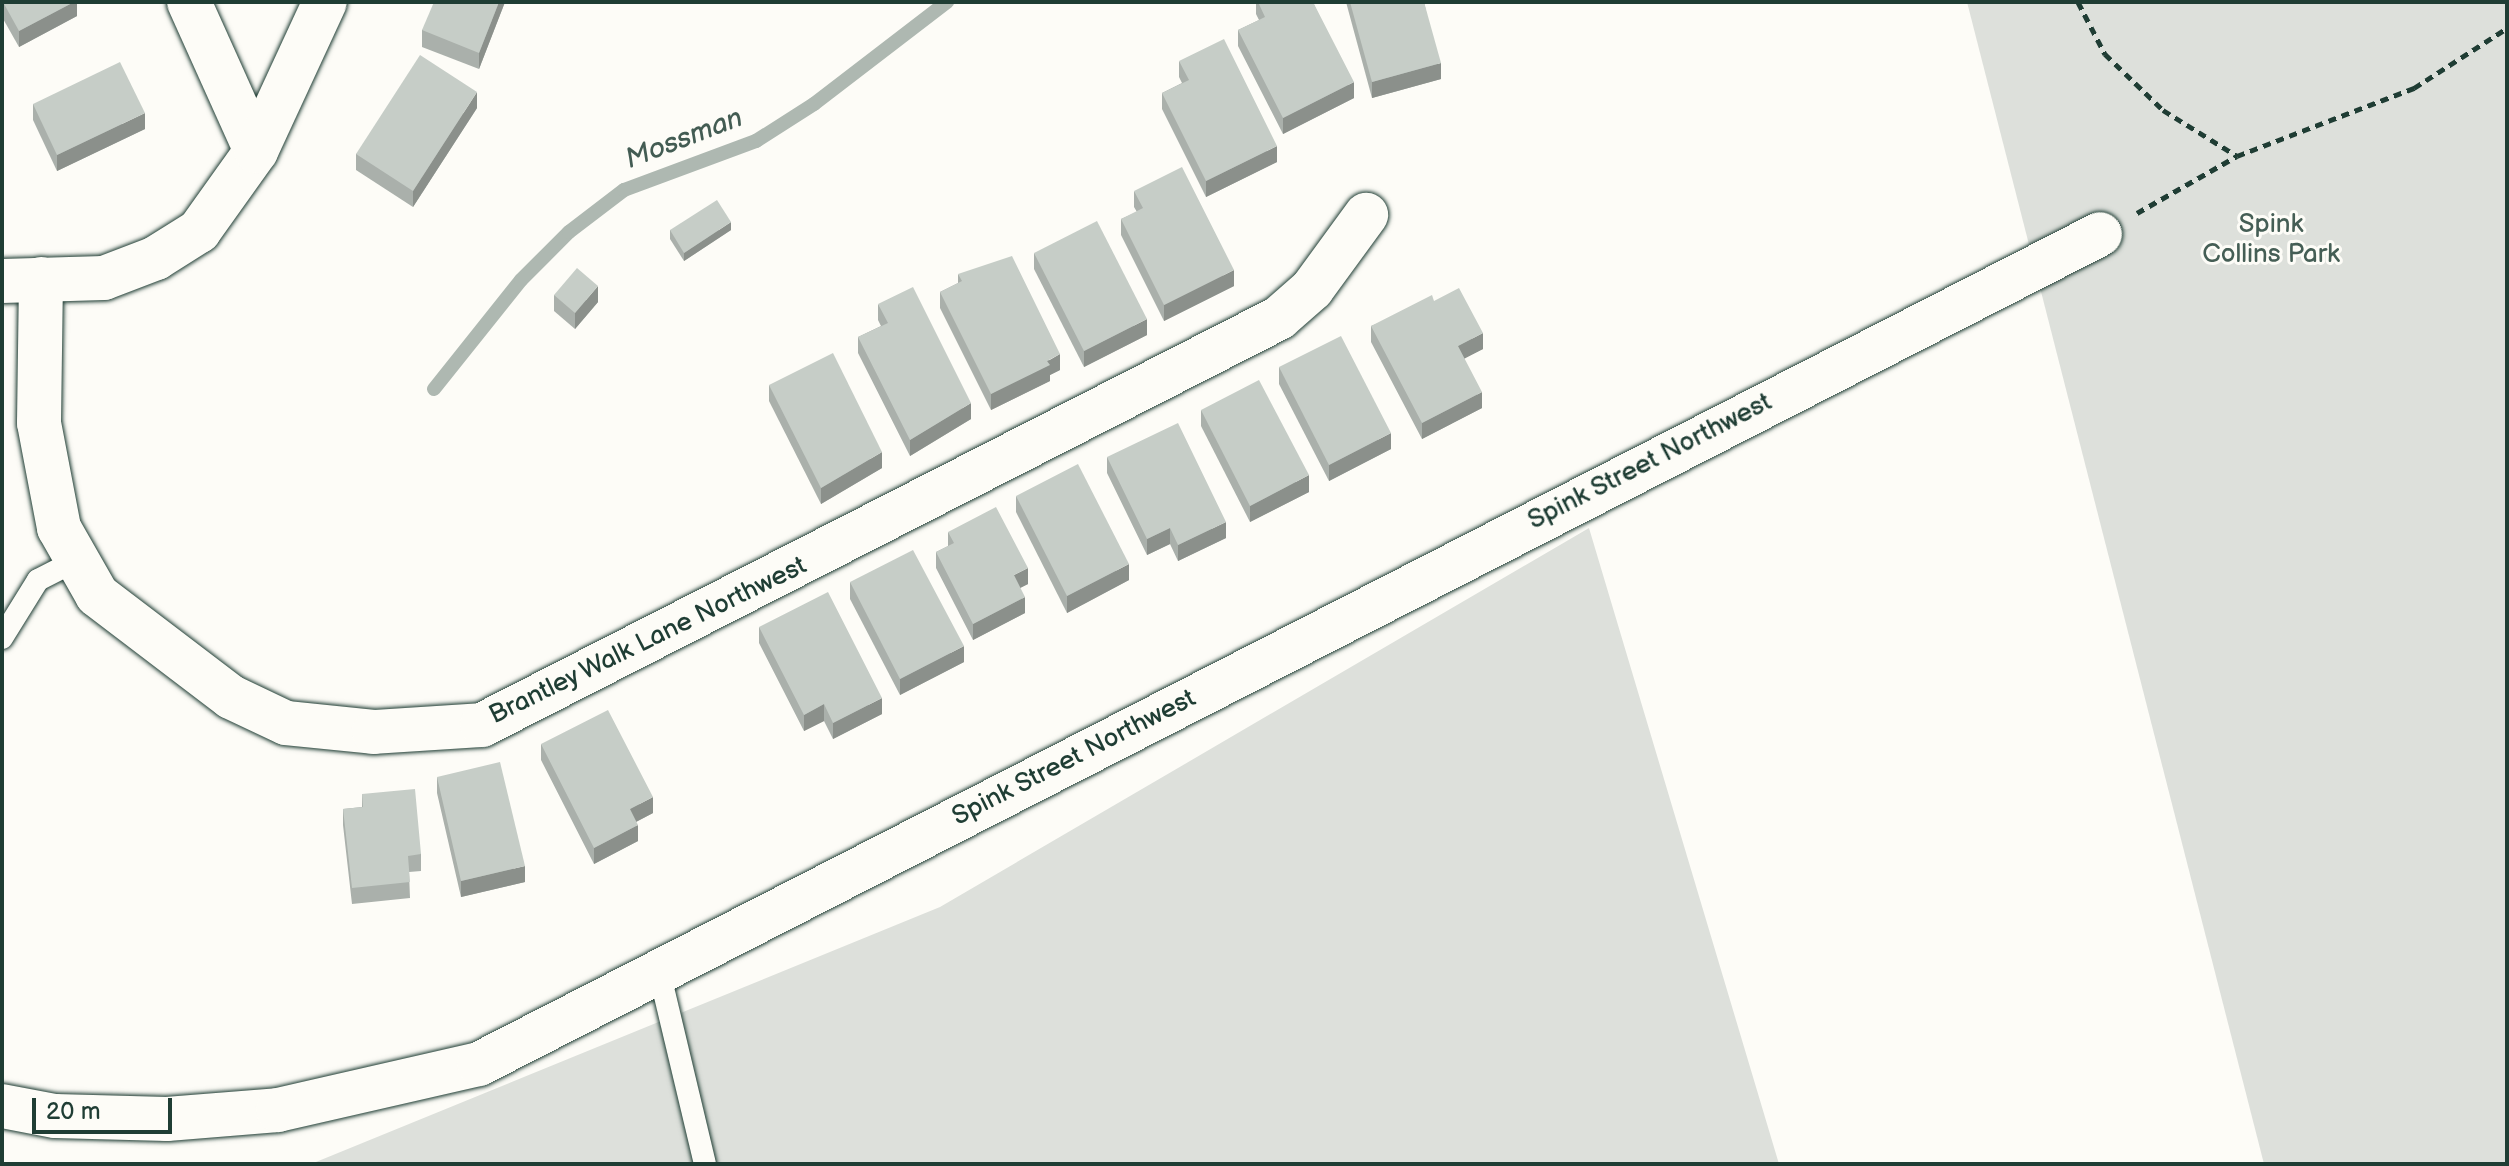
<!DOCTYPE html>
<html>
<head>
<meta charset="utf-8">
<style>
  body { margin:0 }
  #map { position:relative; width:2509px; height:1166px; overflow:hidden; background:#fdfcf7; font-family:"Balsamiq Sans",sans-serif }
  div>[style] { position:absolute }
  .green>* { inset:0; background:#dde0db }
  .stream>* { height:14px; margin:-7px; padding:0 7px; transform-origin:7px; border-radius:7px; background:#aeb8b1 }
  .path>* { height:5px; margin-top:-2.5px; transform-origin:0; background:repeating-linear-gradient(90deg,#1f3d34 0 8px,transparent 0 14px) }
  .roads { filter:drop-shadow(0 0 2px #1f3d34) drop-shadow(0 0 2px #1f3d34) }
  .service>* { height:22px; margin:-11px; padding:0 11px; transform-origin:11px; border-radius:11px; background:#fdfcf7 }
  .minor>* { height:44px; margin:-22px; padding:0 22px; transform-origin:22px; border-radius:22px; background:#fdfcf7 }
  .wall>* { inset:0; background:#aab0ab }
  .shaded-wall>* { inset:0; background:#8b908b }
  .building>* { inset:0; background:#c6cdc7 }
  span { translate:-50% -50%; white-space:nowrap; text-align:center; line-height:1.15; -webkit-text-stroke:6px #fdfcf7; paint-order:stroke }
  .park-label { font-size:26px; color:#455e55 }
  .street-label { font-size:26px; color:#1f3d34 }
  .water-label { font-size:28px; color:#435c53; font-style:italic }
  .frame { position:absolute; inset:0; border:4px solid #1f3d34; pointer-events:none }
  .scale { position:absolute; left:32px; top:1098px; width:140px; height:36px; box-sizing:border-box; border:4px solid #1f3d34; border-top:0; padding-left:10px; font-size:24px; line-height:28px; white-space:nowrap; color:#1f3d34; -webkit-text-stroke:6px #fdfcf7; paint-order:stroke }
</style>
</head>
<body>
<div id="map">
  <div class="green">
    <div style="clip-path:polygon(1967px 2px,2507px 2px,2507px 1164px,2264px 1164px)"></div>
    <div style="clip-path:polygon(1589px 528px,1779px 1164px,311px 1164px,940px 907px)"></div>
  </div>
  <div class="stream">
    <div style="left:434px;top:389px;width:139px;rotate:-51.4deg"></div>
    <div style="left:521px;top:280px;width:68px;rotate:-45deg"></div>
    <div style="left:569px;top:232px;width:69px;rotate:-37.4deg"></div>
    <div style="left:624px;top:190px;width:141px;rotate:-20.4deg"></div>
    <div style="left:756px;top:141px;width:69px;rotate:-32.5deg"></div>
    <div style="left:814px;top:104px;width:168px;rotate:-37.5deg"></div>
  </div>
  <div class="path">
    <div style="left:2078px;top:2px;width:59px;rotate:62.6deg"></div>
    <div style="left:2105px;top:54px;width:81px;rotate:44deg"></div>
    <div style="left:2163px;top:110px;width:87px;rotate:31.9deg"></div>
    <div style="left:2137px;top:213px;width:115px;rotate:-29.7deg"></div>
    <div style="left:2237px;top:156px;width:190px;rotate:-21deg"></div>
    <div style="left:2414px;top:88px;width:111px;rotate:-32.8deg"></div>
  </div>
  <div class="roads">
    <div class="service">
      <div style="left:2px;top:638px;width:68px;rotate:-58.2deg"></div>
      <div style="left:38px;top:580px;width:44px;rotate:-27.1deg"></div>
      <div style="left:659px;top:971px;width:198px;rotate:76.6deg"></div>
    </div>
    <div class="minor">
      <div style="left:189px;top:2px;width:163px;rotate:65.8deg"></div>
      <div style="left:41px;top:279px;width:144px;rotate:90.8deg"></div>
      <div style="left:39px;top:423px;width:107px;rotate:79.2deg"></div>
      <div style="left:59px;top:528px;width:77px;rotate:60.4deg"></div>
      <div style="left:97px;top:595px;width:168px;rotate:37.3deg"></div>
      <div style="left:231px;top:697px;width:61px;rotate:25.3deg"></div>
      <div style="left:286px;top:723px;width:88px;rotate:5.8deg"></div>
      <div style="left:374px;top:732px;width:108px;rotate:-3.7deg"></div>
      <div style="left:482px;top:725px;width:895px;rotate:-27.05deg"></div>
      <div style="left:1279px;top:318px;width:44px;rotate:-41.3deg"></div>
      <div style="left:1312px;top:289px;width:92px;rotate:-53.9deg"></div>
      <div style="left:2px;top:281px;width:102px;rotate:-1.7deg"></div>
      <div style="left:104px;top:278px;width:56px;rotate:-21deg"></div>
      <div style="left:156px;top:258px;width:51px;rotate:-32.1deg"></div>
      <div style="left:199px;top:231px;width:98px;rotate:-54.5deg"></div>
      <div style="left:256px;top:151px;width:164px;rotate:-65.2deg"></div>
      <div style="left:2px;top:1106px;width:54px;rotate:10.7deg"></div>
      <div style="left:55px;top:1116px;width:112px;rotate:1.5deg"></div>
      <div style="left:167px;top:1119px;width:111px;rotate:-4.6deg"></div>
      <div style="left:278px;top:1110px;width:206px;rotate:-12.9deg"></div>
      <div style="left:479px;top:1064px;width:1821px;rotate:-27.11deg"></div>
    </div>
  </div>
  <div class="wall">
    <div style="clip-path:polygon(2px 2px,77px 2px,77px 16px,19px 47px,2px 17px)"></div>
    <div style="clip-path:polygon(505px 2px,479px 69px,422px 47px,422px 30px)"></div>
    <div style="clip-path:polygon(1256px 2px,1313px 2px,1354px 98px,1283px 134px,1238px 46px,1238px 30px,1259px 20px,1256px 14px)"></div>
    <div style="clip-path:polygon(1346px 2px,1424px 2px,1441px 79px,1372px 98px)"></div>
    <div style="clip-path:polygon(1179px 61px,1277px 162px,1206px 197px,1162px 109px,1162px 93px,1182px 83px,1179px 77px)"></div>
    <div style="clip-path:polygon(33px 104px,145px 129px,57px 171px,33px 120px)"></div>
    <div style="clip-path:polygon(477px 108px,413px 207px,356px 170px,356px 154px)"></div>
    <div style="clip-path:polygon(1134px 191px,1234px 286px,1164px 321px,1121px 235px,1121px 219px,1137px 212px,1134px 207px)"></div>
    <div style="clip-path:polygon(670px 230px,731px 230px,684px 261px,670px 239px)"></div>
    <div style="clip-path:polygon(1034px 253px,1147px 335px,1084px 367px,1034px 269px)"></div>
    <div style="clip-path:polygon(958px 274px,1060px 370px,1050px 375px,1050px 381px,991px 410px,940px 308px,940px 292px,958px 283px)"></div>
    <div style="clip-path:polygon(554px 295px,598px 302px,575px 329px,554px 311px)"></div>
    <div style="clip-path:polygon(1434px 301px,1483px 349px,1464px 358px,1482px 408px,1422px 439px,1371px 342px,1371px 326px)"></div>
    <div style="clip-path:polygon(878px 304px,971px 419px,910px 456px,858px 353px,858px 337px,881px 326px,878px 320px)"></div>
    <div style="clip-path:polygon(1279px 367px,1391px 449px,1329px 481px,1279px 384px)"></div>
    <div style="clip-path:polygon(769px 385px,882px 468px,821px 504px,769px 401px)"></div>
    <div style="clip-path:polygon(1201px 410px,1309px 492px,1250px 522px,1201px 426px)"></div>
    <div style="clip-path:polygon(1107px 457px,1226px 538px,1178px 561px,1170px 544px,1147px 555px,1107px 473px)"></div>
    <div style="clip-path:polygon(1016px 496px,1129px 580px,1067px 613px,1016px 512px)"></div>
    <div style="clip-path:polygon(948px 532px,1028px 584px,1020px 588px,1025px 613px,973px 640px,936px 568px,936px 552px,948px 546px)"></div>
    <div style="clip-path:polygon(850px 582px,964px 662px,900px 695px,850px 599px)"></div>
    <div style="clip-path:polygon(759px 627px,882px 714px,833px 739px,824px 721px,804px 731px,759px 643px)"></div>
    <div style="clip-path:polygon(541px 744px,653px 813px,636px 822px,638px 841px,594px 864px,541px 760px)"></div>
    <div style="clip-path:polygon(437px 777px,525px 882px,461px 897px,437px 793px)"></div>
    <div style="clip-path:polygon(362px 794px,421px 854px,421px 871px,409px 872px,410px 898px,352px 904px,343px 825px,343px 809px,362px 807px)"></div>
  </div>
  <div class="shaded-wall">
    <div style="clip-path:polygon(74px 2px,77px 2px,77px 16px,19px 47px,19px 31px)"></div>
    <div style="clip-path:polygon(499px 2px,505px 2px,479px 69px,479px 53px)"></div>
    <div style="clip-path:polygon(1441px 63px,1441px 79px,1372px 98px,1372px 82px)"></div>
    <div style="clip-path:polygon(1354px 82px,1354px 98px,1283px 134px,1283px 118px)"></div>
    <div style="clip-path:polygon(477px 92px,477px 108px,413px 207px,413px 191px)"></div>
    <div style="clip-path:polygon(145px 113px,145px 129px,57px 171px,57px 155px)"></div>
    <div style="clip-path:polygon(1277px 146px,1277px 162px,1206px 197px,1206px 181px)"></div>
    <div style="clip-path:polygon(731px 222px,731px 230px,684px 261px,684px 253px)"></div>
    <div style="clip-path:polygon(1234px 270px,1234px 286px,1164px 321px,1164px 305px)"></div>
    <div style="clip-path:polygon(598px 286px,598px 302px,575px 329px,575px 313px)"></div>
    <div style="clip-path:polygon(1147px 319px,1147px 335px,1084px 367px,1084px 351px)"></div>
    <div style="clip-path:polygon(1483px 333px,1483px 349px,1458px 362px,1458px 346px)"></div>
    <div style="clip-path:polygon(1060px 354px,1060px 370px,1050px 375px,1050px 381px,991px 410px,991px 394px)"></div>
    <div style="clip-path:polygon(1482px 392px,1482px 408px,1422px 439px,1422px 423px)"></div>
    <div style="clip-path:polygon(971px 403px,971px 419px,910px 456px,910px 440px)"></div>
    <div style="clip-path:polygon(1391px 433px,1391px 449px,1329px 481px,1329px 465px)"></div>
    <div style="clip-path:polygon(882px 452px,882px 468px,821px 504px,821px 488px)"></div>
    <div style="clip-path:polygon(1309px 475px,1309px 492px,1250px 522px,1250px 506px)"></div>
    <div style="clip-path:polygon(1226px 522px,1226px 538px,1178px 561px,1178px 545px)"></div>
    <div style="clip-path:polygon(1170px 528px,1170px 544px,1147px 555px,1147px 539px)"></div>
    <div style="clip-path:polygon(1129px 564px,1129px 580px,1067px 613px,1067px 596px)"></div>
    <div style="clip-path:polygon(1028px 568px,1028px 584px,1014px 591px,1014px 575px)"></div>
    <div style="clip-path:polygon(1025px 597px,1025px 613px,973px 640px,973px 624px)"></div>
    <div style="clip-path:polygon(964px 646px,964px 662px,900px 695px,900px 679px)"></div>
    <div style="clip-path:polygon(882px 698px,882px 714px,833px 739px,833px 723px)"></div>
    <div style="clip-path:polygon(824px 704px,824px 721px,804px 731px,804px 715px)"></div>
    <div style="clip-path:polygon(653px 797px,653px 813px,630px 825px,630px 809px)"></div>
    <div style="clip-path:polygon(638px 825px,638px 841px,594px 864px,594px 848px)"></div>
    <div style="clip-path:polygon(525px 866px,525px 882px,461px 897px,461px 881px)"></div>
  </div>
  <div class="building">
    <div style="clip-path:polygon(3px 2px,74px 2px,19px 31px)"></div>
    <div style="clip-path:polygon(434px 2px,499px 2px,479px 53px,422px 30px)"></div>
    <div style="clip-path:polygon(1258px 2px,1313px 2px,1354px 82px,1283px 118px,1238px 30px,1265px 17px)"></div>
    <div style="clip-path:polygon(1350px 2px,1424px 2px,1441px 63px,1372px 82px)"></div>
    <div style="clip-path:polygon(1224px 39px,1277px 146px,1206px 181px,1162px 93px,1189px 80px,1179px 61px)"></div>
    <div style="clip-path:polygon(420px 55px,477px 92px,413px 191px,356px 154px)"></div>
    <div style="clip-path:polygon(120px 62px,145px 113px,57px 155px,33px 104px)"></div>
    <div style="clip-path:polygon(1182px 167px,1234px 270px,1164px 305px,1121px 219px,1143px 208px,1134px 191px)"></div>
    <div style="clip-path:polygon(717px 200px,731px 222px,684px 253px,670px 230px)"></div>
    <div style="clip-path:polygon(1097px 221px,1147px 319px,1084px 351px,1034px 253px)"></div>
    <div style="clip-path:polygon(1012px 256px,1060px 354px,1047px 361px,1050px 365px,991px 394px,940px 292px,962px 281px,958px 274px)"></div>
    <div style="clip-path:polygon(577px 268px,598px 286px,575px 313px,554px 295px)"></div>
    <div style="clip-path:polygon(913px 287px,971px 403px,910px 440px,858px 337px,888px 323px,878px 304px)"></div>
    <div style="clip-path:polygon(1459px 288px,1483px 333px,1458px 346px,1482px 392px,1422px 423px,1371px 326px,1432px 295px,1434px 301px)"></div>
    <div style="clip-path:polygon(1341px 336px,1391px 433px,1329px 465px,1279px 367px)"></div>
    <div style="clip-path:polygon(833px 353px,882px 452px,821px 488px,769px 385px)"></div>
    <div style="clip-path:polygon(1259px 380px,1309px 475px,1250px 506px,1201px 410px)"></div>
    <div style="clip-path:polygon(1178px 423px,1226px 522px,1178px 545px,1170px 528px,1147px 539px,1107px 457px)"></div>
    <div style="clip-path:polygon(1078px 464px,1129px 564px,1067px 596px,1016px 496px)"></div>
    <div style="clip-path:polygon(996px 507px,1028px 568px,1014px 575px,1025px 597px,973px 624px,936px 552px,954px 543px,948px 532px)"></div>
    <div style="clip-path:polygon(913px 550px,964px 646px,900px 679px,850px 582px)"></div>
    <div style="clip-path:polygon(828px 592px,882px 698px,833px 723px,824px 704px,804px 715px,759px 627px)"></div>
    <div style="clip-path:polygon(608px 710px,653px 797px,630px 809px,638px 825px,594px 848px,541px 744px)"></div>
    <div style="clip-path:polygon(500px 762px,525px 866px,461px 881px,437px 777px)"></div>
    <div style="clip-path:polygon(415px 789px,421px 854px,408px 856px,410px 882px,352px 888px,343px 809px,363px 807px,362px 794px)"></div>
  </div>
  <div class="park-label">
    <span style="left:2271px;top:240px">Spink<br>Collins Park</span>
  </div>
  <div class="street-label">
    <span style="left:1650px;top:462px;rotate:-27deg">Spink Street Northwest</span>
    <span style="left:648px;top:641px;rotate:-26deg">Brantley Walk Lane Northwest</span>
    <span style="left:1074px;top:758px;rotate:-27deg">Spink Street Northwest</span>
  </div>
  <div class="water-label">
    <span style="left:684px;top:139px;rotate:-21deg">Mossman</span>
  </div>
  <div class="frame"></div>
  <div class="scale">20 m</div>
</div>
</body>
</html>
